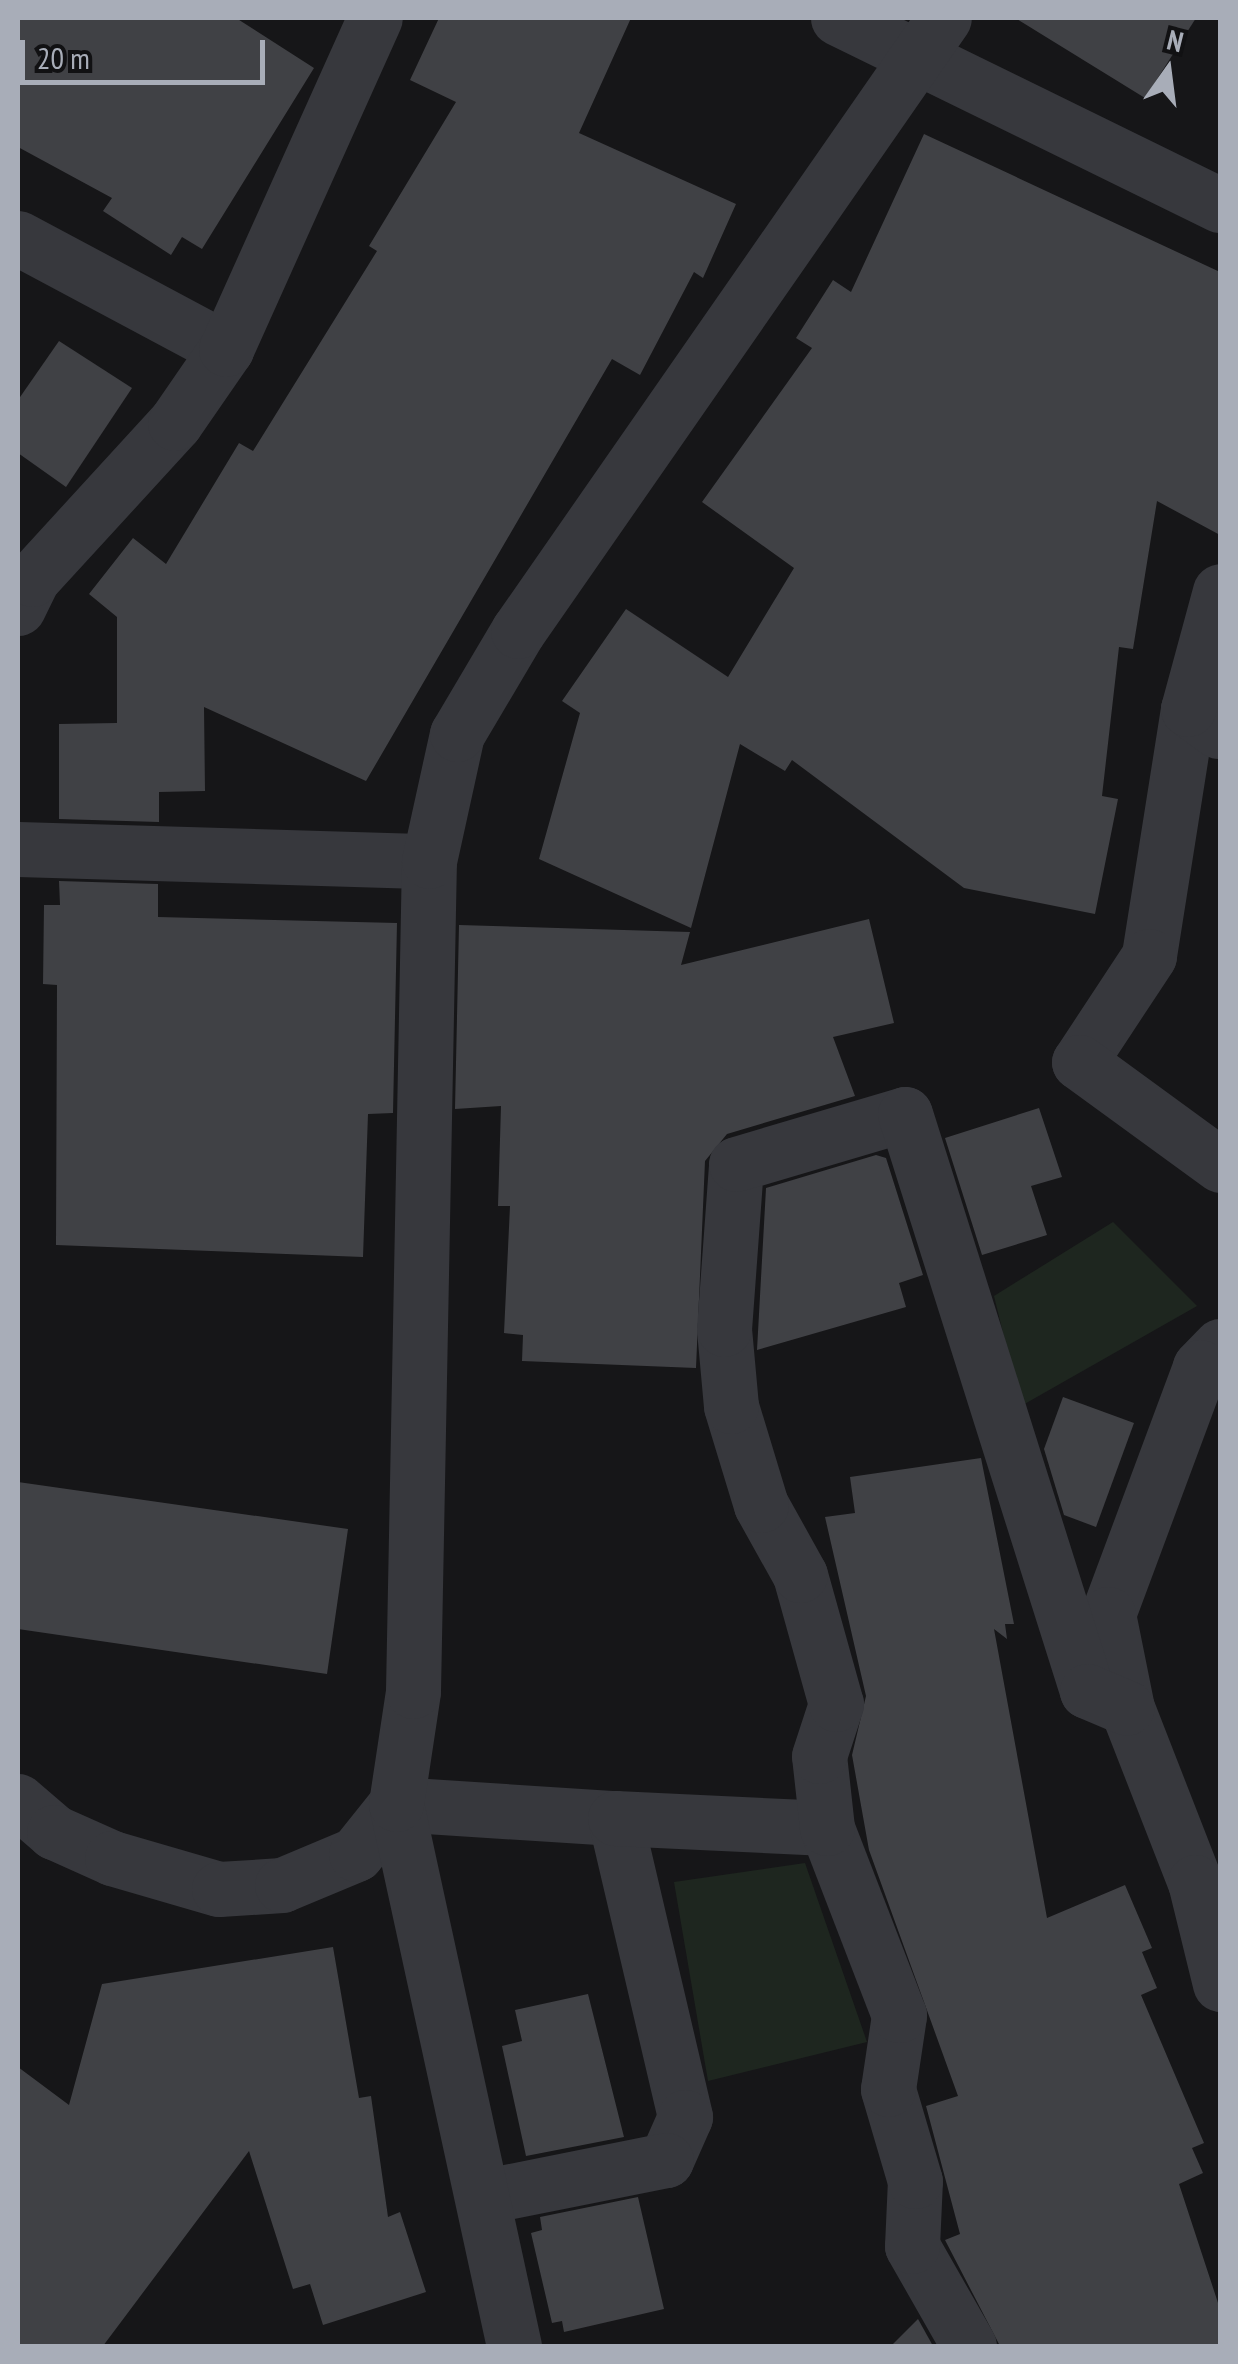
<!DOCTYPE html>
<html>
<head>
<meta charset="utf-8">
<style>
  body { margin:0 }
  #map { position:relative; width:1238px; height:2364px; overflow:hidden; background:#161618; font-family:"PT Sans Narrow",sans-serif }
  div>[style] { position:absolute }
  .green>* { inset:0; background:#1e261f }
  .building>* { inset:0; background:#404145 }
  .minor>* { height:55px; margin:-27.5px; padding:0 27.5px; transform-origin:27.5px; border-radius:27.5px; background:#37383d }
  span { translate:-50% -50%; white-space:nowrap; text-align:center; line-height:1.15; -webkit-text-stroke:10px #111113; paint-order:stroke }
  .frame { position:absolute; inset:0; border:20px solid #a8adb8; pointer-events:none }
  .north { position:absolute; left:1118px; top:20px; width:100px; height:100px; -webkit-text-stroke:8px #111113; paint-order:stroke; rotate:14deg; font-size:28px; font-weight:700; line-height:40px; text-align:center; color:#a8adb8 }
  .north::after { content:''; display:block; margin:auto; width:35px; height:45px; background:#a8adb8; clip-path:polygon(50% 0,100% 100%,50% 72%,0 100%) }
  .scale { position:absolute; left:20px; top:40px; width:245px; height:45px; box-sizing:border-box; border:5px solid #a8adb8; border-top:0; padding-left:12px; font-size:30px; line-height:35px; white-space:nowrap; color:#a8adb8; -webkit-text-stroke:8px #111113; paint-order:stroke }
</style>
</head>
<body>
<div id="map">
  <div class="green">
    <div style="clip-path:polygon(1113px 1222px,1197px 1306px,1021px 1406px,994px 1296px)"></div>
    <div style="clip-path:polygon(805px 1863px,867px 2042px,708px 2081px,674px 1882px)"></div>
  </div>
  <div class="building">
    <div style="clip-path:polygon(18px 18px,236px 18px,314px 68px,202px 249px,182px 237px,171px 255px,103px 211px,112px 198px,18px 147px)"></div>
    <div style="clip-path:polygon(439px 18px,631px 18px,579px 133px,736px 204px,703px 278px,694px 272px,640px 375px,612px 359px,366px 781px,204px 707px,205px 791px,159px 792px,159px 822px,59px 819px,59px 724px,117px 723px,117px 617px,89px 594px,133px 538px,166px 564px,239px 443px,253px 451px,377px 251px,369px 246px,456px 102px,410px 80px)"></div>
    <div style="clip-path:polygon(1015px 18px,1196px 18px,1145px 98px)"></div>
    <div style="clip-path:polygon(924px 134px,1220px 272px,1220px 535px,1157px 501px,1133px 649px,1119px 647px,1102px 796px,1118px 799px,1095px 914px,964px 888px,792px 760px,785px 771px,740px 744px,691px 928px,539px 859px,580px 713px,562px 701px,626px 609px,728px 677px,794px 568px,702px 502px,812px 348px,796px 338px,833px 280px,851px 292px)"></div>
    <div style="clip-path:polygon(59px 341px,132px 388px,66px 487px,18px 453px,18px 400px)"></div>
    <div style="clip-path:polygon(59px 881px,158px 884px,158px 917px,397px 923px,393px 1113px,368px 1114px,363px 1257px,56px 1245px,57px 985px,43px 984px,44px 905px,60px 905px)"></div>
    <div style="clip-path:polygon(869px 919px,894px 1023px,833px 1037px,855px 1096px,727px 1134px,705px 1161px,696px 1368px,522px 1361px,523px 1335px,504px 1333px,510px 1206px,498px 1206px,501px 1106px,455px 1109px,459px 925px,690px 932px,681px 965px)"></div>
    <div style="clip-path:polygon(1039px 1108px,1062px 1177px,1031px 1186px,1047px 1235px,982px 1255px,945px 1138px)"></div>
    <div style="clip-path:polygon(876px 1155px,886px 1158px,923px 1275px,899px 1283px,906px 1307px,757px 1350px,766px 1188px)"></div>
    <div style="clip-path:polygon(1063px 1397px,1134px 1423px,1096px 1527px,1064px 1515px,1044px 1449px)"></div>
    <div style="clip-path:polygon(981px 1458px,1014px 1624px,1005px 1624px,1007px 1639px,994px 1629px,1047px 1918px,1125px 1885px,1152px 1948px,1142px 1952px,1157px 1988px,1141px 1995px,1204px 2143px,1192px 2148px,1203px 2173px,1179px 2184px,1220px 2309px,1220px 2346px,1000px 2346px,945px 2240px,960px 2234px,926px 2106px,958px 2096px,869px 1850px,852px 1755px,866px 1696px,825px 1517px,855px 1513px,850px 1477px)"></div>
    <div style="clip-path:polygon(18px 1482px,348px 1529px,327px 1674px,18px 1629px)"></div>
    <div style="clip-path:polygon(333px 1947px,359px 2098px,371px 2096px,388px 2217px,400px 2212px,426px 2292px,323px 2325px,310px 2284px,293px 2289px,249px 2151px,103px 2346px,18px 2346px,18px 2067px,69px 2105px,102px 1984px)"></div>
    <div style="clip-path:polygon(588px 1994px,624px 2137px,526px 2156px,502px 2046px,522px 2041px,515px 2010px)"></div>
    <div style="clip-path:polygon(638px 2197px,664px 2309px,564px 2332px,562px 2321px,552px 2323px,531px 2233px,542px 2230px,540px 2217px)"></div>
    <div style="clip-path:polygon(918px 2319px,933px 2346px,891px 2346px)"></div>
  </div>
  <div class="minor">
    <div style="left:838px;top:18px;width:425px;rotate:26.1deg"></div>
    <div style="left:18px;top:238px;width:236px;rotate:28.1deg"></div>
    <div style="left:18px;top:608px;width:32px;rotate:-64deg"></div>
    <div style="left:32px;top:579px;width:212px;rotate:-47.5deg"></div>
    <div style="left:175px;top:423px;width:90px;rotate:-55.4deg"></div>
    <div style="left:226px;top:349px;width:363px;rotate:-65.8deg"></div>
    <div style="left:1188px;top:709px;width:250px;rotate:99deg"></div>
    <div style="left:1149px;top:956px;width:127px;rotate:123.4deg"></div>
    <div style="left:1079px;top:1062px;width:175px;rotate:36.1deg"></div>
    <div style="left:1218px;top:731px;width:37px;rotate:-144deg"></div>
    <div style="left:1188px;top:709px;width:122px;rotate:-74.8deg"></div>
    <div style="left:18px;top:849px;width:411px;rotate:1.7deg"></div>
    <div style="left:1220px;top:1346px;width:29px;rotate:134deg"></div>
    <div style="left:1200px;top:1367px;width:264px;rotate:110.4deg"></div>
    <div style="left:1108px;top:1614px;width:96px;rotate:78.6deg"></div>
    <div style="left:1127px;top:1708px;width:187px;rotate:68.7deg"></div>
    <div style="left:1195px;top:1882px;width:105px;rotate:76.2deg"></div>
    <div style="left:18px;top:1801px;width:48px;rotate:40.7deg"></div>
    <div style="left:54px;top:1832px;width:64px;rotate:24.1deg"></div>
    <div style="left:112px;top:1858px;width:111px;rotate:16.2deg"></div>
    <div style="left:219px;top:1889px;width:63px;rotate:-3.6deg"></div>
    <div style="left:282px;top:1885px;width:80px;rotate:-22.7deg"></div>
    <div style="left:356px;top:1854px;width:64px;rotate:-51.3deg"></div>
    <div style="left:396px;top:1804px;width:219px;rotate:3.7deg"></div>
    <div style="left:615px;top:1818px;width:307px;rotate:76.8deg"></div>
    <div style="left:685px;top:2117px;width:47px;rotate:113.8deg"></div>
    <div style="left:666px;top:2160px;width:184px;rotate:168.7deg"></div>
    <div style="left:615px;top:1818px;width:212px;rotate:2.7deg"></div>
    <div style="left:514px;top:2346px;width:555px;rotate:-102.28deg"></div>
    <div style="left:396px;top:1804px;width:114px;rotate:-81.4deg"></div>
    <div style="left:413px;top:1691px;width:830px;rotate:-88.9deg"></div>
    <div style="left:429px;top:861px;width:130px;rotate:-77.6deg"></div>
    <div style="left:457px;top:734px;width:120px;rotate:-59.4deg"></div>
    <div style="left:518px;top:631px;width:746px;rotate:-55.2deg"></div>
    <div style="left:969px;top:2346px;width:115px;rotate:-119.7deg"></div>
    <div style="left:912px;top:2246px;width:65px;rotate:-87.4deg"></div>
    <div style="left:915px;top:2181px;width:96px;rotate:-106.4deg"></div>
    <div style="left:888px;top:2089px;width:75px;rotate:-81.5deg"></div>
    <div style="left:899px;top:2015px;width:200px;rotate:-111.1deg"></div>
    <div style="left:827px;top:1828px;width:72px;rotate:-96.3deg"></div>
    <div style="left:819px;top:1756px;width:55px;rotate:-71.9deg"></div>
    <div style="left:836px;top:1704px;width:134px;rotate:-105.6deg"></div>
    <div style="left:800px;top:1575px;width:80px;rotate:-119.1deg"></div>
    <div style="left:761px;top:1505px;width:103px;rotate:-106.9deg"></div>
    <div style="left:731px;top:1406px;width:77px;rotate:-95.2deg"></div>
    <div style="left:724px;top:1329px;width:165px;rotate:-85.8deg"></div>
    <div style="left:736px;top:1164px;width:176px;rotate:-16.5deg"></div>
    <div style="left:905px;top:1114px;width:605px;rotate:72.49deg"></div>
    <div style="left:1087px;top:1691px;width:43px;rotate:23deg"></div>
  </div>
  <div class="frame"></div>
  <div class="north">N</div>
  <div class="scale">20 m</div>
</div>
</body>
</html>
